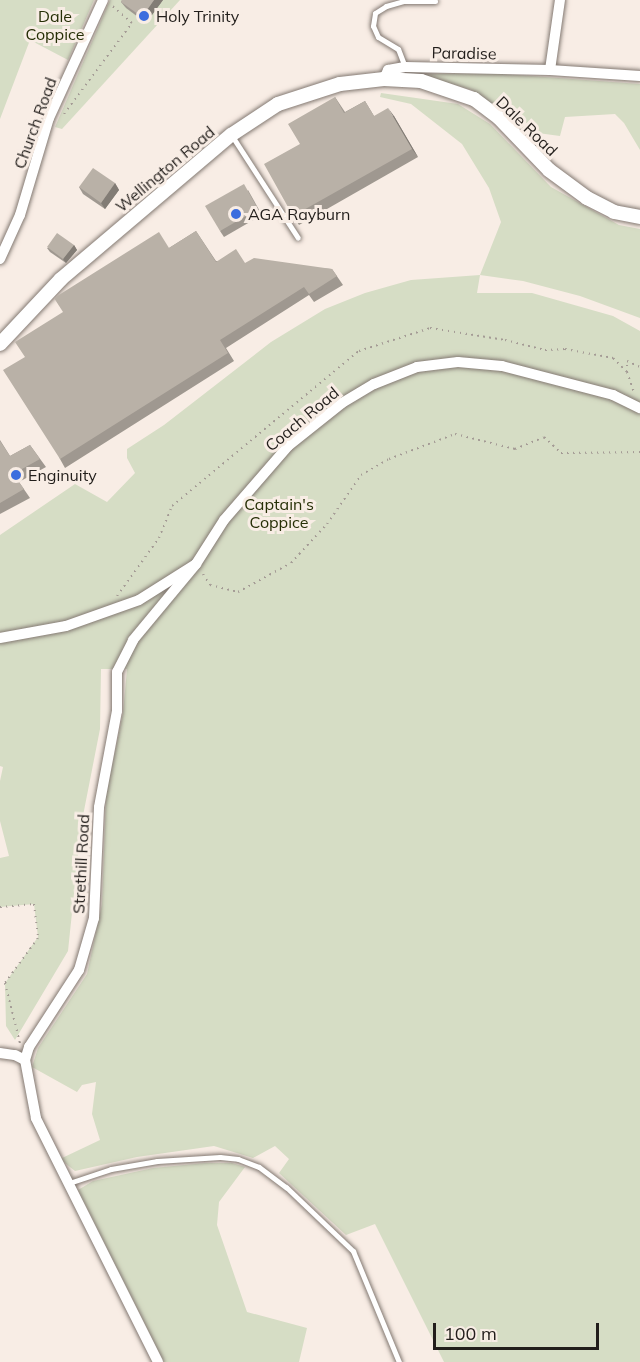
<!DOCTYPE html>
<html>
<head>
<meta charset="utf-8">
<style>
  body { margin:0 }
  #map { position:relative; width:640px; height:1362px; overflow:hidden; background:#f8ede5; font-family:Mulish,sans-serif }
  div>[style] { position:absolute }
  .green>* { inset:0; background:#d6ddc5 }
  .path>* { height:2px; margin-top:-1px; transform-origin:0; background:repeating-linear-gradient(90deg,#a49b95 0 1.5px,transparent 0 6px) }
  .roads { filter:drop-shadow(0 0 2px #837972) drop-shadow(0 0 2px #837972) }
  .service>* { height:5px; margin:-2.5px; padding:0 2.5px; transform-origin:2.5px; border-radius:2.5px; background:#fff }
  .minor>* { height:10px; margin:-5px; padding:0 5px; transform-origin:5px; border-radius:5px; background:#fff }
  .tertiary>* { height:14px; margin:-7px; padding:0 7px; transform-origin:7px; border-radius:7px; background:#fff }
  .wall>* { inset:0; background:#9f9890 }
  .shaded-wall>* { inset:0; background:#827c75 }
  .building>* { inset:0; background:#b9b1a7 }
  .dots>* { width:16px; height:16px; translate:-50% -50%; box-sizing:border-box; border:3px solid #f8ede5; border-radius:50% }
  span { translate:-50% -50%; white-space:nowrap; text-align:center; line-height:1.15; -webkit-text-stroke:6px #f8ede5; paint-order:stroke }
  .park-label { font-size:16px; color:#262f06 }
  .poi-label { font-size:16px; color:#221e1b }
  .left { translate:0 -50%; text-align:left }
  .street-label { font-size:16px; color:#221e1b }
  .scale { position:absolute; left:433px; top:1323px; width:166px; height:27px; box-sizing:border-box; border:3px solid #221e1b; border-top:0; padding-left:8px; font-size:18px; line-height:21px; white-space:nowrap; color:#221e1b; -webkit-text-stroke:4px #f8ede5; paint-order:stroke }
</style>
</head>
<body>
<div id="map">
  <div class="green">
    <div style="clip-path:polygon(0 0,94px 0,68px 60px,30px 40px,0 119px)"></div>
    <div style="clip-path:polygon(110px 0,180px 0,62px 129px,55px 127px)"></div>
    <div style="clip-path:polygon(491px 73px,640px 84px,640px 150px,624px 123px,615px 114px,565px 117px,560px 136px,523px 131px,472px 90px,418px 74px)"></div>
    <div style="clip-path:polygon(381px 93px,458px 104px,490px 124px,551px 187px,619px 225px,640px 229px,640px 318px,580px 296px,523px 281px,480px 275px,477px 293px,532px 293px,613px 316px,640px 331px,640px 1362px,444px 1362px,375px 1224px,346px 1235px,279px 1173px,289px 1159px,275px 1146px,253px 1158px,214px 1146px,137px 1157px,75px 1171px,60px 1159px,100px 1140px,92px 1114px,96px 1082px,82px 1085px,77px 1092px,32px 1067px,38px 1048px,87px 974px,102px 904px,106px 796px,123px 713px,127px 669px,101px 669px,100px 729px,81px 826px,68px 951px,15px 1040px,6px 1026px,5px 983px,38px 937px,34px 904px,0 907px,0 858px,9px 856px,0 821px,0 781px,3px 767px,0 766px,0 535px,75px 484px,107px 502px,135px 473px,127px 458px,127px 449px,164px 425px,271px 342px,325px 309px,365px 293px,411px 280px,480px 275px,501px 222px,489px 188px,462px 144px,411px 104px,380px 97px)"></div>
    <div style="clip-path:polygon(205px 1163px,232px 1163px,245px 1167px,219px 1202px,217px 1225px,247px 1312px,307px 1328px,299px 1362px,164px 1362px,78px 1190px,93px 1181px,153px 1168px)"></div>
  </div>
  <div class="path">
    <div style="left:64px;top:114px;width:114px;rotate:-53.2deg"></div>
    <div style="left:132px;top:23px;width:28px;rotate:-139deg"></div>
    <div style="left:627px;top:372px;width:21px;rotate:71deg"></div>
    <div style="left:203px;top:574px;width:13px;rotate:58deg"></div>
    <div style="left:210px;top:585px;width:29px;rotate:14deg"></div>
    <div style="left:238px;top:592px;width:60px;rotate:-28.7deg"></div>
    <div style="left:291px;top:563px;width:53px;rotate:-47.3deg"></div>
    <div style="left:327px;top:524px;width:60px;rotate:-55.2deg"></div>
    <div style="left:361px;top:475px;width:32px;rotate:-30deg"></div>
    <div style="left:389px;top:459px;width:71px;rotate:-20.7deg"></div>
    <div style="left:455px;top:434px;width:62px;rotate:14deg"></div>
    <div style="left:515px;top:449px;width:31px;rotate:-22deg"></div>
    <div style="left:544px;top:437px;width:23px;rotate:43deg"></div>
    <div style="left:561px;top:453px;width:79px;rotate:-0.7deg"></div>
    <div style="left:117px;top:596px;width:72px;rotate:-54.1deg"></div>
    <div style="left:159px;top:538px;width:35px;rotate:-68deg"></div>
    <div style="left:172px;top:506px;width:243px;rotate:-39.7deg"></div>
    <div style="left:359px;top:351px;width:75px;rotate:-17.9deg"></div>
    <div style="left:430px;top:328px;width:76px;rotate:9.1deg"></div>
    <div style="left:505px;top:340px;width:41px;rotate:14deg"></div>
    <div style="left:545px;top:350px;width:20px;rotate:-3deg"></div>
    <div style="left:565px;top:349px;width:49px;rotate:10.6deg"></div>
    <div style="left:613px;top:358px;width:20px;rotate:45deg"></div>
    <div style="left:627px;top:372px;width:11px;rotate:-90deg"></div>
    <div style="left:627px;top:361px;width:14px;rotate:25deg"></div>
    <div style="left:0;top:907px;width:34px;rotate:-5deg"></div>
    <div style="left:34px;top:904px;width:34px;rotate:83deg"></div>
    <div style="left:38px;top:938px;width:56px;rotate:126.3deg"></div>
    <div style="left:5px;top:983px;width:62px;rotate:76deg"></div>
  </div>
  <div class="roads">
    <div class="service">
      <div style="left:405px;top:67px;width:19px;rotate:-111deg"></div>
      <div style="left:398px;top:49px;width:23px;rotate:-149deg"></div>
      <div style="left:378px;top:37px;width:12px;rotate:-114deg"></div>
      <div style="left:373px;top:26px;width:13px;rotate:-81deg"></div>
      <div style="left:375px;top:13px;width:13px;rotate:-32deg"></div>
      <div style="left:386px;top:6px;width:18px;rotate:-16deg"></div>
      <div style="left:403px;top:1px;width:32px"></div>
      <div style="left:232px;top:136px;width:121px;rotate:57.1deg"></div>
      <div style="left:69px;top:1183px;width:44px;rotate:-18.4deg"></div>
      <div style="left:111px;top:1169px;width:47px;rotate:-9.9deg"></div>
      <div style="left:157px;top:1161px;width:63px;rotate:-3.6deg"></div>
      <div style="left:220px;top:1157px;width:18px;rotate:6deg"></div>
      <div style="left:238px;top:1159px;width:22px;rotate:21deg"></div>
      <div style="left:259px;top:1167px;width:34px;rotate:37deg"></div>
      <div style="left:286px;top:1187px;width:93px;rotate:43.7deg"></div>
      <div style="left:353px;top:1251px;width:120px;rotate:67.5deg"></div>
    </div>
    <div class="minor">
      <div style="left:550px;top:70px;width:71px;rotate:-81.9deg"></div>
      <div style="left:384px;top:79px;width:10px;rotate:-66deg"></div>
      <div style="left:388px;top:70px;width:17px;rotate:-10deg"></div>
      <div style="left:405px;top:67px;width:145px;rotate:1.2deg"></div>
      <div style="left:550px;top:70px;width:90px;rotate:3.8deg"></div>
      <div style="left:0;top:259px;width:48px;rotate:-65.6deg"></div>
      <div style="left:20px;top:215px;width:101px;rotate:-73.4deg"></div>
      <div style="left:49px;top:118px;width:130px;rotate:-65.4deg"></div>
      <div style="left:0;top:638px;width:67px;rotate:-10.3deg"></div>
      <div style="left:66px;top:626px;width:77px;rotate:-19.6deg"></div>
      <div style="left:139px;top:600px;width:67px;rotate:-32.3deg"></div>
      <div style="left:196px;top:564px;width:52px;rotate:-57.5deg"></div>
      <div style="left:224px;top:520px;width:98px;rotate:-49.1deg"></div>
      <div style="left:288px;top:446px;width:69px;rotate:-38.5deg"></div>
      <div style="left:342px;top:403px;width:37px;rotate:-31deg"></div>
      <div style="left:374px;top:384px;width:46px;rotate:-21.6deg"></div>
      <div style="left:417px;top:367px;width:41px;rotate:-7deg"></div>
      <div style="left:458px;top:362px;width:44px;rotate:5.2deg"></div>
      <div style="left:502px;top:366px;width:115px;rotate:14.6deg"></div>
      <div style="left:613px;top:395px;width:30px;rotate:26deg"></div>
      <div style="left:0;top:1053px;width:15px;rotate:8deg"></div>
      <div style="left:15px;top:1055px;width:11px;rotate:27deg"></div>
      <div style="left:158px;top:1362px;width:273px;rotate:-116.6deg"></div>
      <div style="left:36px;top:1118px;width:59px;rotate:-100.7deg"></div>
      <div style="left:25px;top:1060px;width:14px;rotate:-73deg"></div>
      <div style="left:29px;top:1047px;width:92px;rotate:-57deg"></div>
      <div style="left:79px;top:970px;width:54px;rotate:-73.9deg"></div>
      <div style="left:94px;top:918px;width:111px;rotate:-87.4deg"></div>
      <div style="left:99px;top:807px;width:98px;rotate:-79.4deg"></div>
      <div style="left:117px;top:711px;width:39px;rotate:-90deg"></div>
      <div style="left:117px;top:672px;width:36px;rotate:-63deg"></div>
      <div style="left:133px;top:640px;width:99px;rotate:-50.3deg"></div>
    </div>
    <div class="tertiary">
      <div style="left:0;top:344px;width:89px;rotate:-46.8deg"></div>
      <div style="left:61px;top:279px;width:223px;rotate:-40.3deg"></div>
      <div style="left:231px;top:135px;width:56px;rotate:-33.4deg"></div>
      <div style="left:278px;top:104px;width:65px;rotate:-17.9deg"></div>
      <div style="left:340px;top:84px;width:44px;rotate:-6.5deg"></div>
      <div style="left:384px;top:79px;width:37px;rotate:3deg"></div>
      <div style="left:421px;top:81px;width:56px;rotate:18.8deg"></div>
      <div style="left:474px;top:99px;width:31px;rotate:37deg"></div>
      <div style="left:499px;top:118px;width:72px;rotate:46.1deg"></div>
      <div style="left:549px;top:170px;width:47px;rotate:36.4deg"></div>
      <div style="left:587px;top:198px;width:30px;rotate:27deg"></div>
      <div style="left:614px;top:212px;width:26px;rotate:11deg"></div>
    </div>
  </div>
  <div class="wall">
    <div style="clip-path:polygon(122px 0,163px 0,146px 23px,126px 8px,121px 2px)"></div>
    <div style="clip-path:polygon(335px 97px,345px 112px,365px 101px,374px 116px,394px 116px,418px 157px,299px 225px,293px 216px)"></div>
    <div style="clip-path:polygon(115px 183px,119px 190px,105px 209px,83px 194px,79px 187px)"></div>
    <div style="clip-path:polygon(248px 190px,262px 215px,224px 237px,220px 231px)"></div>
    <div style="clip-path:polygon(196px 231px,216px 261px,332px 269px,343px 285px,314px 302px,309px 295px,226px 348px,234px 361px,65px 468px,60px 459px,25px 357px,169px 248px)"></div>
    <div style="clip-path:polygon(74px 245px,77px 250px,66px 263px,50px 252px,47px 248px)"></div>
    <div style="clip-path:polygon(0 440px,10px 456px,30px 445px,46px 467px,19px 482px,30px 498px,0 514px)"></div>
  </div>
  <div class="shaded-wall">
    <div style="clip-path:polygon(154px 0,163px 0,146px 23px,142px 17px)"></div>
    <div style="clip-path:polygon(388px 108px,394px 116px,418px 157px,412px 149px)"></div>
    <div style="clip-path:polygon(115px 183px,119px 190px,105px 209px,101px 203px)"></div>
    <div style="clip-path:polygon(74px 245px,77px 250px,66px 263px,63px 259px)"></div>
  </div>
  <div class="building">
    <div style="clip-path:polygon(122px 0,154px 0,142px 17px,121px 2px)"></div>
    <div style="clip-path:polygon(335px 97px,344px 113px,365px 101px,374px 116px,388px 108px,412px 149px,293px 216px,264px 164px,300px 144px,288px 124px)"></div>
    <div style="clip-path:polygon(93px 168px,115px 183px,101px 203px,79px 187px)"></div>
    <div style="clip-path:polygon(244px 184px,258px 209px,220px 231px,205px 206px)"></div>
    <div style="clip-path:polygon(196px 231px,216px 262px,236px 249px,245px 263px,254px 258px,332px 269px,337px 276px,309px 294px,304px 287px,220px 340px,228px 353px,60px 459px,3px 370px,25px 357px,15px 342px,63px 312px,54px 298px,159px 232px,169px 248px)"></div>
    <div style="clip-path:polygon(57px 233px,74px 245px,63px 259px,47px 247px)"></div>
    <div style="clip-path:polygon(0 441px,10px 456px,30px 445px,40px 459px,13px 474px,24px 489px,0 503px)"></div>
  </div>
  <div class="dots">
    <div style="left:144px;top:16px;background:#3c6dde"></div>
    <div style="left:236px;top:214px;background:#3c6dde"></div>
    <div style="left:16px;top:475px;background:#3c6dde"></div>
  </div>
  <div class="park-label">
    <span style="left:55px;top:25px">Dale<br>Coppice</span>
    <span style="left:279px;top:513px">Captain's<br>Coppice</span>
  </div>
  <div class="poi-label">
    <span class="left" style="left:156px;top:16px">Holy Trinity</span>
    <span class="left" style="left:248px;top:214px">AGA Rayburn</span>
    <span class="left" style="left:28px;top:475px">Enginuity</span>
  </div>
  <div class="street-label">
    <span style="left:464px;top:53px;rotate:1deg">Paradise</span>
    <span style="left:35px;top:123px;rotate:-70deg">Church Road</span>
    <span style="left:527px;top:126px;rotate:44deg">Dale Road</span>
    <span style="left:165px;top:169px;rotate:-40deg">Wellington Road</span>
    <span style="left:302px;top:419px;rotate:-40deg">Coach Road</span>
    <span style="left:81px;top:864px;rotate:-87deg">Strethill Road</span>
  </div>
  <div class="scale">100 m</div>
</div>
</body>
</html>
